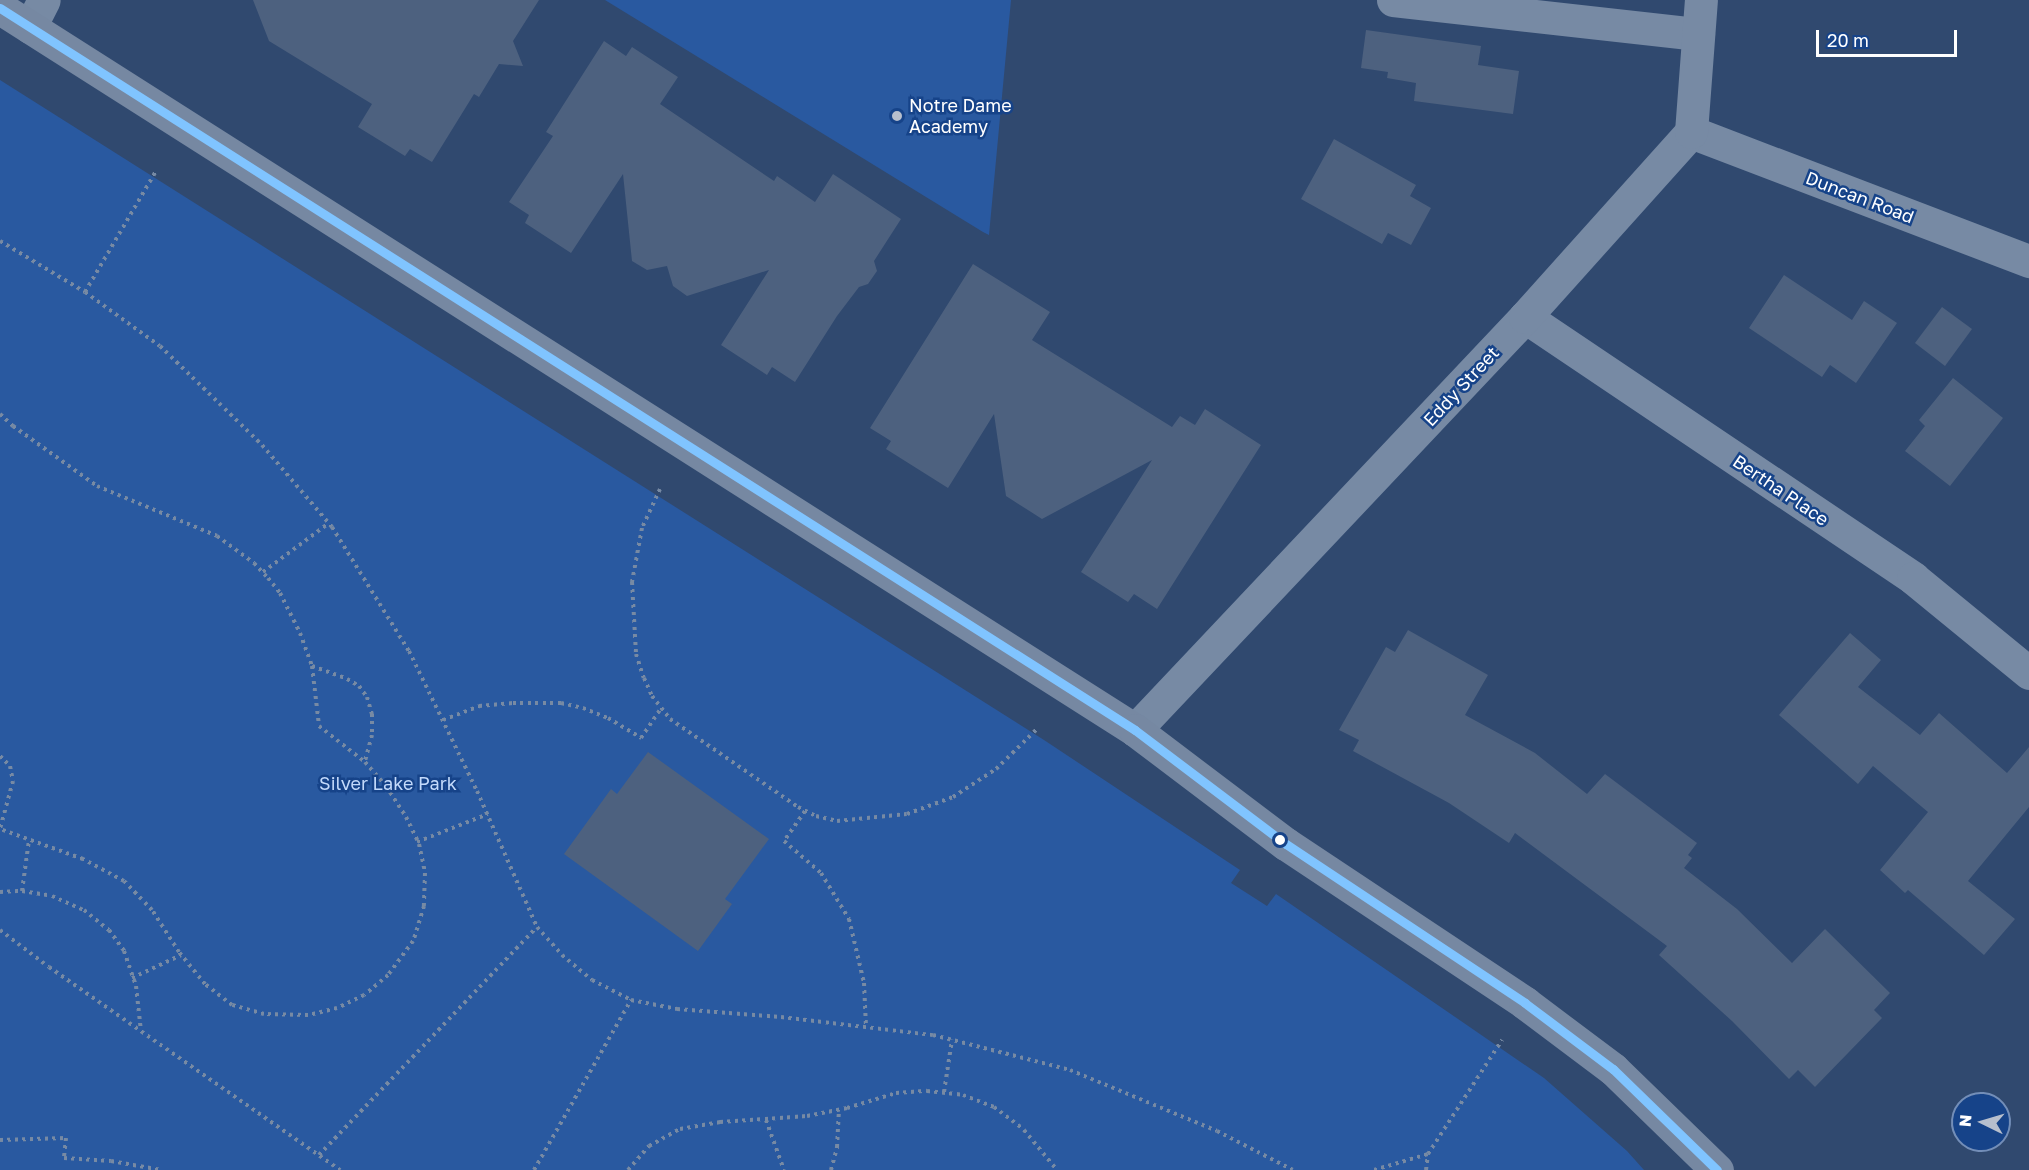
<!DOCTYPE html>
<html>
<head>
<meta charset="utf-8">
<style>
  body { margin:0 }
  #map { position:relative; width:2029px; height:1170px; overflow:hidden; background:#30496f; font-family:"Golos Text",sans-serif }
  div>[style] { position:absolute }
  .green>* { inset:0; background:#2959a0 }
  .building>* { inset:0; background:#4d617f }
  .path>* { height:4px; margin-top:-2px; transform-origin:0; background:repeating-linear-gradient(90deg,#778aa4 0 3px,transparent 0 7.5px) }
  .minor>* { height:33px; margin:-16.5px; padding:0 16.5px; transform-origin:16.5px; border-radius:16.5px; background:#778aa4 }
  .major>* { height:33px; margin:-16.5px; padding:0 16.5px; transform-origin:16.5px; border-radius:16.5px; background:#7688a2 }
  .bus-1>* { height:9px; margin:-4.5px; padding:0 4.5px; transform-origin:4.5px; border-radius:4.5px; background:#80c4ff }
  .dots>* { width:16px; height:16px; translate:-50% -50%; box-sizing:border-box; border:3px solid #164389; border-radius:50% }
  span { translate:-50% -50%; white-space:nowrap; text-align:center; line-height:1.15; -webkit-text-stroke:5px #164389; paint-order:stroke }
  .poi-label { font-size:18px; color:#fff }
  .left { translate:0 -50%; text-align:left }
  .street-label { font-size:18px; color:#fff }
  .park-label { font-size:18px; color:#c3dafb }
  .north { position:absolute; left:1951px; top:1092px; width:60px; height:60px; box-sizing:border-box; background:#164389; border:2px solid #738eb8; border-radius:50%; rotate:275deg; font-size:16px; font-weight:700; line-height:24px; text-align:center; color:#fff }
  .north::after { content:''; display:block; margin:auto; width:21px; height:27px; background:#b7bfcd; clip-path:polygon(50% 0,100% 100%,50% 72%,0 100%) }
  .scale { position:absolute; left:1816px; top:30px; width:141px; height:27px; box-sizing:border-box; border:3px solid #fff; border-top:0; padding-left:8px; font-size:18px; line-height:21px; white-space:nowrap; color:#fff; -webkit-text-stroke:4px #164389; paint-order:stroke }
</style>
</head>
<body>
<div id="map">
  <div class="green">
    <div style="clip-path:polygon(605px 0,1011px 0,989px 235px,983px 232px)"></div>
    <div style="clip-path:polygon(0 80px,1044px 740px,1240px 870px,1231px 883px,1267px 906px,1276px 894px,1544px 1078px,1627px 1151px,1644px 1170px,0 1170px)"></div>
  </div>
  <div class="building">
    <div style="clip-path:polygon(253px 0,539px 0,513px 41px,523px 66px,499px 64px,479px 97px,474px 94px,432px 162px,410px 149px,405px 156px,358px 127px,372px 104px,269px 41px)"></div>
    <div style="clip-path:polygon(1366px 30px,1481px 46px,1478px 65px,1519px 71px,1513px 114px,1414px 101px,1416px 83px,1387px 78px,1388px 72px,1361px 68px)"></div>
    <div style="clip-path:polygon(604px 41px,626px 56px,632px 47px,678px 77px,660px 104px,774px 181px,777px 176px,815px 202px,833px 174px,901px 219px,874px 261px,877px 271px,868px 284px,859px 287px,837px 316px,795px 382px,772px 367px,767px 375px,721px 345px,769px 270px,687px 296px,673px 286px,667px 266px,647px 270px,632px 261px,623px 174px,571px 253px,525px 223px,529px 215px,509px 202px,553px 136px,546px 132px)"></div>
    <div style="clip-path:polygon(1334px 139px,1416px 185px,1410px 196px,1431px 208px,1411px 245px,1388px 233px,1382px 244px,1301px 199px)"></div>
    <div style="clip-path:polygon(973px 264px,1050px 312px,1032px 340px,1172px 427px,1180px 416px,1195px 425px,1205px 409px,1261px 445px,1157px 609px,1134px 594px,1128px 602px,1081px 572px,1152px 460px,1042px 519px,1006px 496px,994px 414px,948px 488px,886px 449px,891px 441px,870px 428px)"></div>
    <div style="clip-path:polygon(1784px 275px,1852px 320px,1864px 301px,1897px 323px,1856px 383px,1830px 365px,1822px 377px,1749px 328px)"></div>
    <div style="clip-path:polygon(1942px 307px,1972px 329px,1945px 366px,1915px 343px)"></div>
    <div style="clip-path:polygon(1953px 378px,2003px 418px,1950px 486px,1905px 451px,1925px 426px,1919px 420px)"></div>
    <div style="clip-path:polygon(1408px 630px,1488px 675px,1465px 715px,1535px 753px,1587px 794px,1605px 774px,1697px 843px,1688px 855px,1692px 858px,1684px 868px,1737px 909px,1792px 963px,1825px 929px,1890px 993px,1874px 1010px,1882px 1018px,1815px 1087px,1798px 1070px,1789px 1079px,1732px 1021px,1659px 955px,1667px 946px,1515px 833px,1509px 843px,1449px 803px,1353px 751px,1359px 740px,1339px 730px,1386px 647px,1395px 652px)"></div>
    <div style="clip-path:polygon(1850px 633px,1881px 660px,1858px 687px,1920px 735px,1939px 713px,2007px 773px,2029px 747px,2029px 807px,1968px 881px,2015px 919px,1984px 955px,1908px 890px,1905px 893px,1880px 870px,1928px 812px,1873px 766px,1858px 784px,1779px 715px)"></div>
    <div style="clip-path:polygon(648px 752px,769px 839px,725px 899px,732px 904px,698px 951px,564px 854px,611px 789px,617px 794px)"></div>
  </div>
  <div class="path">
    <div style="left:0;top:241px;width:99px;rotate:31deg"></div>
    <div style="left:85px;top:292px;width:92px;rotate:35.8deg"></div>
    <div style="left:160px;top:346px;width:142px;rotate:44.1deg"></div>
    <div style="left:262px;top:445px;width:108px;rotate:49.5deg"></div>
    <div style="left:332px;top:527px;width:146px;rotate:58.2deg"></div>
    <div style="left:409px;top:651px;width:156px;rotate:64.1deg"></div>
    <div style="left:477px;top:791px;width:149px;rotate:66.2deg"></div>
    <div style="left:537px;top:927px;width:38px;rotate:48deg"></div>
    <div style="left:562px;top:955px;width:39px;rotate:40deg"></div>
    <div style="left:592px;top:980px;width:44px;rotate:27.1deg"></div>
    <div style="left:631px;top:1000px;width:47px;rotate:11.1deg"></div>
    <div style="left:677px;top:1009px;width:104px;rotate:4.4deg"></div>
    <div style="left:781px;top:1017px;width:153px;rotate:6.8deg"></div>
    <div style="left:933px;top:1035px;width:141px;rotate:14.3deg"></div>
    <div style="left:1070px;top:1070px;width:159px;rotate:22.5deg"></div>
    <div style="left:1217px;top:1131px;width:85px;rotate:27.2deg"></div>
    <div style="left:85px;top:292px;width:140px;rotate:-59.6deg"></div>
    <div style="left:0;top:414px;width:18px;rotate:43deg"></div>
    <div style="left:13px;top:426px;width:103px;rotate:35.5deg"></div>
    <div style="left:97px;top:486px;width:130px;rotate:22.6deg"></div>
    <div style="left:217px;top:536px;width:46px;rotate:36.1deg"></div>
    <div style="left:254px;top:563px;width:21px;rotate:47deg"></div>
    <div style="left:268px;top:578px;width:19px;rotate:51deg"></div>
    <div style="left:280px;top:593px;width:45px;rotate:63.4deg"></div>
    <div style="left:300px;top:633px;width:35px;rotate:70deg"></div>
    <div style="left:312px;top:666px;width:60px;rotate:83.3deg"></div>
    <div style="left:319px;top:726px;width:58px;rotate:38deg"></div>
    <div style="left:365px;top:762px;width:32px;rotate:49deg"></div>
    <div style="left:386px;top:786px;width:37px;rotate:57deg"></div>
    <div style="left:406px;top:817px;width:30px;rotate:64deg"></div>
    <div style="left:419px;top:844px;width:30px;rotate:78deg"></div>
    <div style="left:425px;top:873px;width:33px;rotate:92deg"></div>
    <div style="left:424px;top:906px;width:37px;rotate:107deg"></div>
    <div style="left:413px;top:941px;width:42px;rotate:126.3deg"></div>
    <div style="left:388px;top:975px;width:31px;rotate:140deg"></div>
    <div style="left:364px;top:995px;width:30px;rotate:154deg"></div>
    <div style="left:337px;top:1008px;width:30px;rotate:166deg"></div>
    <div style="left:308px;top:1015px;width:44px;rotate:-178.7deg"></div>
    <div style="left:264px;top:1014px;width:33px;rotate:-164deg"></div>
    <div style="left:232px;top:1005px;width:34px;rotate:-142deg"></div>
    <div style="left:205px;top:984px;width:41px;rotate:-129.1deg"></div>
    <div style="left:179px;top:952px;width:50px;rotate:-122.7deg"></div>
    <div style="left:152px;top:910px;width:40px;rotate:-134deg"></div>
    <div style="left:124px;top:881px;width:47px;rotate:-151.8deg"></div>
    <div style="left:83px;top:859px;width:88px;rotate:-160.1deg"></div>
    <div style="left:660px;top:489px;width:43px;rotate:114.8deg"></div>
    <div style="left:642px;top:528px;width:55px;rotate:100.5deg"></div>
    <div style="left:632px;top:582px;width:72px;rotate:86.8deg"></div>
    <div style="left:636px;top:654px;width:25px;rotate:72deg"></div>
    <div style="left:644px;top:678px;width:20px;rotate:66deg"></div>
    <div style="left:652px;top:696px;width:29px;rotate:52deg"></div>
    <div style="left:670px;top:719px;width:155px;rotate:34.5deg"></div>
    <div style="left:798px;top:807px;width:20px;rotate:27deg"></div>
    <div style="left:816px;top:816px;width:22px;rotate:13deg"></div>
    <div style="left:837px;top:821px;width:70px;rotate:-5.7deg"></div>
    <div style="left:907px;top:814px;width:49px;rotate:-20.3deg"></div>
    <div style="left:953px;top:797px;width:51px;rotate:-33.1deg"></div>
    <div style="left:996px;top:769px;width:59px;rotate:-44.3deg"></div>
    <div style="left:263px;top:572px;width:82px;rotate:-36.6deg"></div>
    <div style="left:312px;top:666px;width:37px;rotate:20deg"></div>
    <div style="left:347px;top:679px;width:14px;rotate:30deg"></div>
    <div style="left:359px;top:686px;width:14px;rotate:54deg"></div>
    <div style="left:367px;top:697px;width:18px;rotate:74deg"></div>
    <div style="left:372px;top:714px;width:21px;rotate:90deg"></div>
    <div style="left:372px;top:735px;width:28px;rotate:105deg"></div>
    <div style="left:443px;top:720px;width:39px;rotate:-21deg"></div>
    <div style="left:479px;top:706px;width:34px;rotate:-5deg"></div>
    <div style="left:513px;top:703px;width:48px"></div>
    <div style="left:561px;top:703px;width:23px;rotate:13deg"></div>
    <div style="left:583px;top:708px;width:27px;rotate:22deg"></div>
    <div style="left:608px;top:718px;width:39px;rotate:31deg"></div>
    <div style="left:641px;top:738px;width:36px;rotate:-56deg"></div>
    <div style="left:0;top:756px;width:14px;rotate:45deg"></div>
    <div style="left:10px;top:766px;width:15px;rotate:79deg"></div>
    <div style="left:13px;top:781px;width:50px;rotate:105.2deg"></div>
    <div style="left:805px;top:811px;width:37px;rotate:125deg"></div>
    <div style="left:784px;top:841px;width:49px;rotate:40.9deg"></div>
    <div style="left:821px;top:873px;width:54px;rotate:58.7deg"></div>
    <div style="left:849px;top:919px;width:66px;rotate:76.8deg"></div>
    <div style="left:864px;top:983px;width:44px;rotate:87.4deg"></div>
    <div style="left:417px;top:842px;width:76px;rotate:-21.5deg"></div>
    <div style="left:22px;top:891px;width:51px;rotate:-82.2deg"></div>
    <div style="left:0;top:892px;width:22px;rotate:-3deg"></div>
    <div style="left:22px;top:891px;width:30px;rotate:9deg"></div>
    <div style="left:52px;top:896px;width:35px;rotate:24deg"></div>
    <div style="left:84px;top:910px;width:32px;rotate:39deg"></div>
    <div style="left:109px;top:930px;width:26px;rotate:54deg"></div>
    <div style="left:124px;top:951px;width:37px;rotate:71deg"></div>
    <div style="left:136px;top:986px;width:45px;rotate:83.7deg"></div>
    <div style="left:0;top:930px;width:61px;rotate:37.1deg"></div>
    <div style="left:49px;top:967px;width:355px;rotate:34.9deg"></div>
    <div style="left:132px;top:978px;width:54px;rotate:-25.1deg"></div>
    <div style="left:944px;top:1092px;width:53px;rotate:-81.3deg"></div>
    <div style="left:766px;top:1120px;width:53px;rotate:70.2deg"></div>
    <div style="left:0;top:1140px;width:66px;rotate:-1.7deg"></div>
    <div style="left:66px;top:1138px;width:20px;rotate:96deg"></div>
    <div style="left:64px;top:1158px;width:47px;rotate:3.7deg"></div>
    <div style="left:111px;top:1161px;width:51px;rotate:10.2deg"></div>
    <div style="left:319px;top:1155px;width:315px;rotate:-46.3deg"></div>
    <div style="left:534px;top:1170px;width:196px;rotate:-60.3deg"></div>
    <div style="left:628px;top:1170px;width:32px;rotate:-49deg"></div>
    <div style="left:649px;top:1146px;width:35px;rotate:-29deg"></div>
    <div style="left:680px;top:1129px;width:41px;rotate:-9.9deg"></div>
    <div style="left:720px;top:1122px;width:87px;rotate:-3.9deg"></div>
    <div style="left:807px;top:1116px;width:41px;rotate:-11.3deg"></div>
    <div style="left:847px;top:1108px;width:51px;rotate:-17deg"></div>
    <div style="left:896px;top:1093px;width:31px;rotate:-4deg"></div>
    <div style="left:927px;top:1091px;width:36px;rotate:6deg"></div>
    <div style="left:963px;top:1095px;width:33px;rotate:21deg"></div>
    <div style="left:994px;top:1107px;width:38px;rotate:37deg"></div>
    <div style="left:1024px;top:1130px;width:52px;rotate:50.5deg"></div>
    <div style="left:831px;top:1170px;width:24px;rotate:-75deg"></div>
    <div style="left:837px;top:1147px;width:37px;rotate:-87deg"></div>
    <div style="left:1374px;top:1170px;width:56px;rotate:-16.5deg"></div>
    <div style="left:1426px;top:1170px;width:16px;rotate:-83deg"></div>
    <div style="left:1428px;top:1154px;width:136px;rotate:-57deg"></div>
  </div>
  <div class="minor">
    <div style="left:1393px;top:0;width:307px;rotate:6.4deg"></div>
    <div style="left:30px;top:27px;width:30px;rotate:-63deg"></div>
    <div style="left:1691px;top:132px;width:362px;rotate:20.9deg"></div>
    <div style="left:1525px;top:317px;width:468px;rotate:33.9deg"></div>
    <div style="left:1913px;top:578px;width:150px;rotate:39.3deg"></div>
    <div style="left:1135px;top:730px;width:568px;rotate:-46.64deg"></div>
    <div style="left:1525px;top:317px;width:249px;rotate:-48.1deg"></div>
    <div style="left:1691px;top:132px;width:132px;rotate:-85.7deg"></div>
  </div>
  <div class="major">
    <div style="left:0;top:8px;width:1345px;rotate:32.46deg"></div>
    <div style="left:1135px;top:730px;width:189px;rotate:37.1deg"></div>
    <div style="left:1286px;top:844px;width:287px;rotate:33.6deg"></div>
    <div style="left:1525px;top:1003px;width:110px;rotate:36.9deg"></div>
    <div style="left:1613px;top:1069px;width:145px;rotate:44.2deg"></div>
  </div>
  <div class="bus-1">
    <div style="left:0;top:8px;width:1345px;rotate:32.46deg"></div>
    <div style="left:1135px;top:730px;width:189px;rotate:37.1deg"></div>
    <div style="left:1286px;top:844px;width:287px;rotate:33.6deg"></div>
    <div style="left:1525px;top:1003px;width:110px;rotate:36.9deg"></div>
    <div style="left:1613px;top:1069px;width:145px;rotate:44.2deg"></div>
  </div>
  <div class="dots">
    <div style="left:897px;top:116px;background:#b7bfcd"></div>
    <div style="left:1280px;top:840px;background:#fff"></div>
  </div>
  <div class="poi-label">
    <span class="left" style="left:909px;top:116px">Notre Dame<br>Academy</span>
  </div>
  <div class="street-label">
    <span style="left:1860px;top:197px;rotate:21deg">Duncan Road</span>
    <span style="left:1461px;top:386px;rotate:-47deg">Eddy Street</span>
    <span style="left:1781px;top:490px;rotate:34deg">Bertha Place</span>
  </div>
  <div class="park-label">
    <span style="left:388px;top:783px">Silver Lake Park</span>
  </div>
  <div class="north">N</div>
  <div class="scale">20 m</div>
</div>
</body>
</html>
